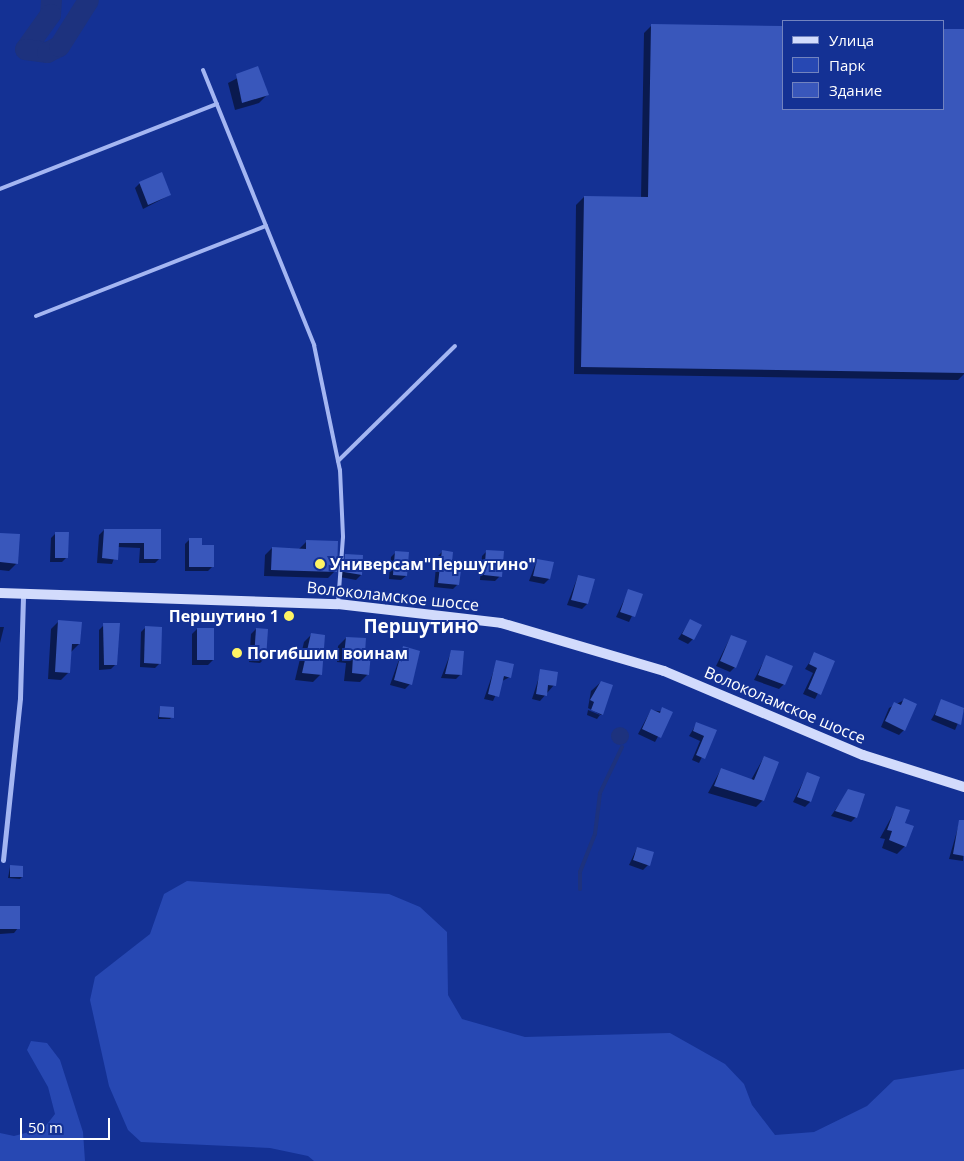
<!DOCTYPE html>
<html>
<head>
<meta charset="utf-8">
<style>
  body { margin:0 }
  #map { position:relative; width:964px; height:1161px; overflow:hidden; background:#143194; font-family:"Open Sans",sans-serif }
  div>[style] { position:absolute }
  .green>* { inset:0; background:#2748b3 }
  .water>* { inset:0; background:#1d327e }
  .round { border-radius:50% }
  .shadow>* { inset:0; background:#0007 }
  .stream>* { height:4px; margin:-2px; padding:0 2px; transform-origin:2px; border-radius:2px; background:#1d327e }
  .river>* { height:21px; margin:-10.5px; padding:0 10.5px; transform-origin:10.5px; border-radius:10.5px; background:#1d327e }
  .building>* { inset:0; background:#3957bb }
  .lane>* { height:4px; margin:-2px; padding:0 2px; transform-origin:2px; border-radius:2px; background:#a4b6f2 }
  .street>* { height:5px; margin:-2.5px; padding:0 2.5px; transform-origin:2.5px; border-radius:2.5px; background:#a4b6f2 }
  .secondary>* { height:10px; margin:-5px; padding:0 5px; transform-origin:5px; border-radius:5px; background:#d2dbfc }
  .dots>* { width:14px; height:14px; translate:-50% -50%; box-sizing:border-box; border:2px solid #143194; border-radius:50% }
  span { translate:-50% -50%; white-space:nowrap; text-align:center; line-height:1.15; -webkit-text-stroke:4px #143194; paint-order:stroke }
  .poi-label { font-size:16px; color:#fff; font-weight:700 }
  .left { translate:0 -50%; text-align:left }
  .right { translate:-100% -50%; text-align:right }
  .street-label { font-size:16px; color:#fff }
  .quarter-label { font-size:19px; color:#fff; font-weight:700 }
  .legend { position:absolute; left:782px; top:20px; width:162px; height:90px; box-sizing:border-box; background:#143194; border:1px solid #7283bf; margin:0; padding:6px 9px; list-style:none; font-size:15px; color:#fff }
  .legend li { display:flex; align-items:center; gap:10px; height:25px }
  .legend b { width:25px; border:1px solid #7283bf }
  .scale { position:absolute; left:20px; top:1118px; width:90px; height:22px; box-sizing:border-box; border:2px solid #fff; border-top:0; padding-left:6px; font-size:15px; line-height:18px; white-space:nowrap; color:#fff; -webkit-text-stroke:4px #143194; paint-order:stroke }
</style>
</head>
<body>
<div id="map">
  <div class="green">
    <div style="clip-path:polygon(187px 881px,389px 894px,420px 907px,447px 932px,448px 995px,462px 1019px,525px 1037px,670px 1033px,725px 1064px,744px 1084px,752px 1105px,775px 1135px,814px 1132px,867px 1106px,894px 1080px,964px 1069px,964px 1161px,314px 1161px,308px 1156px,270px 1148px,141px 1142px,128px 1130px,109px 1086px,90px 1000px,95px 977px,150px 934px,164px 894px)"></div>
    <div style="clip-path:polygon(31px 1041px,47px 1043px,60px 1060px,83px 1132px,85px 1161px,0 1161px,0 1133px,14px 1136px,44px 1128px,55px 1114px,48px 1087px,27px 1050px)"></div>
  </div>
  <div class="water">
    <div class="round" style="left:611px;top:727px;width:18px;height:18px"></div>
  </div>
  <div class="shadow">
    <div style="clip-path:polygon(651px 26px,783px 109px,943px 109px,943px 30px,964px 30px,964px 374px,958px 380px,574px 374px,576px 205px,584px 197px,641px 198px,644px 33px)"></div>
    <div style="clip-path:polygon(257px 68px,267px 95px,259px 103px,235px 110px,228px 83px)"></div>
    <div style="clip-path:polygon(140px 183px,170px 195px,143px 209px,135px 188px)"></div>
    <div style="clip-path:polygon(104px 530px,160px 531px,160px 558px,155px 563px,139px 563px,140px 548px,118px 547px,112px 564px,97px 563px,99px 535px)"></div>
    <div style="clip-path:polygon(56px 533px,67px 557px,62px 562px,50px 562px,51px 538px)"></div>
    <div style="clip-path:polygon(0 534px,17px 563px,9px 571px,0 570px)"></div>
    <div style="clip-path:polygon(190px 539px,213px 566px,208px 571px,185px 571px,185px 544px)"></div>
    <div style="clip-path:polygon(306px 542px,335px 571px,328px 578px,264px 576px,265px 555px,272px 548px,299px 549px)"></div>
    <div style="clip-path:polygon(487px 551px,500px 576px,495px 581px,480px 580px,482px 556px)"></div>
    <div style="clip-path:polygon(396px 552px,406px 576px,401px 580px,389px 579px,391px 557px)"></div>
    <div style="clip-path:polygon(442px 552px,458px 584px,453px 589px,434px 587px,437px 557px)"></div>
    <div style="clip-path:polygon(346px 556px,361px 575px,356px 580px,340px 577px)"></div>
    <div style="clip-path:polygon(537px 560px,549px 579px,544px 584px,529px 581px)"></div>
    <div style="clip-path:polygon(578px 576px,587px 604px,582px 609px,567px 605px)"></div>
    <div style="clip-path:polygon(629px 590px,642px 595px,629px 622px,616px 617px)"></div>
    <div style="clip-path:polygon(59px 621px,79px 644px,71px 652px,69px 672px,61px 680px,48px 679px,51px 629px)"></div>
    <div style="clip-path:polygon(690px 621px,693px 639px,688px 644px,678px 639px)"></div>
    <div style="clip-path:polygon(104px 625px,116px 664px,111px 669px,99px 670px,99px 630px)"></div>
    <div style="clip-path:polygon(0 627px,4px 627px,0 643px)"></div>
    <div style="clip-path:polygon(146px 627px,160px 663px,155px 668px,140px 667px,141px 632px)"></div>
    <div style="clip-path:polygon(197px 629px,213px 660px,208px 665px,192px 665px,192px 634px)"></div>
    <div style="clip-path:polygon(256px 629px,265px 658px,260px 663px,249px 662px,251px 634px)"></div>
    <div style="clip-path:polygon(312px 634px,321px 674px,313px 682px,295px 680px,304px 642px)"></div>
    <div style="clip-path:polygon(731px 636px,735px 667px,730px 672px,716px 666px)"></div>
    <div style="clip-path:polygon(346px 638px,363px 654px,368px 674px,360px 682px,344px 681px,346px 663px,337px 662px,338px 646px)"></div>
    <div style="clip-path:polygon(403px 648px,410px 684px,405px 689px,390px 685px)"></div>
    <div style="clip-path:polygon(451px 652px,461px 674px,456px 679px,441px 678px)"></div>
    <div style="clip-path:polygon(815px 654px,834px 662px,815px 699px,803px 694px,813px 673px,805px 669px)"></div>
    <div style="clip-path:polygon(766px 657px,784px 684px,779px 689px,754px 680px)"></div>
    <div style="clip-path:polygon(497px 661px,510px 677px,502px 681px,493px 701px,484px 699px)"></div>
    <div style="clip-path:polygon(541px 671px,554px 685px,540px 701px,532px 699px)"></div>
    <div style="clip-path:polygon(601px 682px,602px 714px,601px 715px,588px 708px,591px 691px)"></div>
    <div style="clip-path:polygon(904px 700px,904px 730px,899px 735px,881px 727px,889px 708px)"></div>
    <div style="clip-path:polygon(942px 701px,964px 709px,955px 730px,931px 720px)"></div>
    <div style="clip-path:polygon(160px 707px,172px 717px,170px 719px,158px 719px)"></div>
    <div style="clip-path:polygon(588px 710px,600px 715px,597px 719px,587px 715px)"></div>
    <div style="clip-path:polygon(651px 710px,671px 713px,655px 742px,638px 734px)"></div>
    <div style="clip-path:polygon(697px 723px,715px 731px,699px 763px,692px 760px,700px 741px,689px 736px)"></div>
    <div style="clip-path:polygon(764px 757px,763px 800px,756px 807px,708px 793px,721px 769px,751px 780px)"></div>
    <div style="clip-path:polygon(807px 774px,810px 802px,805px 807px,793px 802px)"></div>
    <div style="clip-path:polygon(849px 790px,856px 817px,851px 822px,831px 816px)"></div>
    <div style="clip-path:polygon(897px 807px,904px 823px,905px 846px,897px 854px,882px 848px,885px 839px,880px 838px)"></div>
    <div style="clip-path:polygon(959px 824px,964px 825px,963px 861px,949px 859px)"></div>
    <div style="clip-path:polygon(637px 848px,648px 865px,643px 870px,629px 865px)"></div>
    <div style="clip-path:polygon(10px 867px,22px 877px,20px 879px,8px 878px)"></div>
    <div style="clip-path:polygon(0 907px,18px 928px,14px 933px,0 934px)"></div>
  </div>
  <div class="stream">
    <div style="left:580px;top:889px;width:17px;rotate:-90deg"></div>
    <div style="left:580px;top:872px;width:41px;rotate:-68.5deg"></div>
    <div style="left:595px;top:834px;width:41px;rotate:-83deg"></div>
    <div style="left:600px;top:793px;width:51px;rotate:-64.4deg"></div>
  </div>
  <div class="river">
    <div style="left:51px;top:0;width:14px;rotate:94deg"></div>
    <div style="left:50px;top:14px;width:43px;rotate:125.5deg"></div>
    <div style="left:25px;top:49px;width:22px;rotate:8deg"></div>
    <div style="left:47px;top:52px;width:13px;rotate:-27deg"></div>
    <div style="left:59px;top:46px;width:54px;rotate:-57.8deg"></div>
  </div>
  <div class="building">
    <div style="clip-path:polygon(651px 24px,783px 26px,783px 109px,943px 109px,943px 29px,964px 29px,964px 373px,581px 367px,584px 196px,648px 197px)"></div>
    <div style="clip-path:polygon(258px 66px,269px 95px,242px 103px,236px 74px)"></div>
    <div style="clip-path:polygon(162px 172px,171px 195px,148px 205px,139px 182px)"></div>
    <div style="clip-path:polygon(104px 529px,161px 529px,161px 559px,144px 559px,144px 543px,119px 543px,118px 560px,102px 558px)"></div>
    <div style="clip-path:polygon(55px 532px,69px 532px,68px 558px,55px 558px)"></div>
    <div style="clip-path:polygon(0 533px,20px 534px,18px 564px,0 562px)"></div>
    <div style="clip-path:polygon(189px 538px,202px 538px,202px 545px,214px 545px,214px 567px,189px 567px)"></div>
    <div style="clip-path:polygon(306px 540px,338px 541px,337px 572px,271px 570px,272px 547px,306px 549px)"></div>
    <div style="clip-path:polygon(442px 550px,453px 552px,452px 562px,462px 563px,459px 585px,438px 583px)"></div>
    <div style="clip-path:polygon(486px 550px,504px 551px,502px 577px,484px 575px)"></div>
    <div style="clip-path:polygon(395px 551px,409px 552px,407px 576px,393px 575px)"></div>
    <div style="clip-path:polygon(345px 554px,363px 555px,362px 575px,344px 572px)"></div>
    <div style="clip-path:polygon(537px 559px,554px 562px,550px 579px,533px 576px)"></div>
    <div style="clip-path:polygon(578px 575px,595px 579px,588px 604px,571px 600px)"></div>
    <div style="clip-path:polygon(628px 589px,643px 594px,635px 617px,620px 612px)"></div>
    <div style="clip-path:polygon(690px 619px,702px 625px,694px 640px,682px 634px)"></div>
    <div style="clip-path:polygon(58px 620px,82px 622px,80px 644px,72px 644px,70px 673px,55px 672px)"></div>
    <div style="clip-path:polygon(103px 623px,120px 623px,117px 665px,104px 665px)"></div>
    <div style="clip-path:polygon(145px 626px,162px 627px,161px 664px,144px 663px)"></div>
    <div style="clip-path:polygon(197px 628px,214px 628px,214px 660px,197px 660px)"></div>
    <div style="clip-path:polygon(256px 628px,268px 629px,266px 659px,254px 658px)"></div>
    <div style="clip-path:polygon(311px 633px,325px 635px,322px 675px,302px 673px)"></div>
    <div style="clip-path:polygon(731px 635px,747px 641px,736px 668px,720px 661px)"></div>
    <div style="clip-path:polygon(346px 637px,366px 638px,365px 653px,371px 653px,369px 675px,352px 673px,353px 656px,344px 655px)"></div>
    <div style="clip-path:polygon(403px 646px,420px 651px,412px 685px,394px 680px)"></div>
    <div style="clip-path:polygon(451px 650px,464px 651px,462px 675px,445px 674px)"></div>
    <div style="clip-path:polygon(814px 652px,835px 661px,821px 695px,808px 689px,817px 668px,809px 664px)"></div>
    <div style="clip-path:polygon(766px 655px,793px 666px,785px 685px,758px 675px)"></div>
    <div style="clip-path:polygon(496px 660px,514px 664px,511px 678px,504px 676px,499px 697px,488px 694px)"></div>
    <div style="clip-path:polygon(540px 669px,558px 672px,556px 686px,548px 685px,547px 696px,536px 694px)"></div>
    <div style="clip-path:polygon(601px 681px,613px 685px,603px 715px,591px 710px,594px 702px,590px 700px)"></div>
    <div style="clip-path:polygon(904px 698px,917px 704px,905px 731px,885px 721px,894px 702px,901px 705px)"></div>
    <div style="clip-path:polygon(941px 699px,964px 708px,961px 725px,935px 715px)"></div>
    <div style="clip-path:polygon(160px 706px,174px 707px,174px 718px,159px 717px)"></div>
    <div style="clip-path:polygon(662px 707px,673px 712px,661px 738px,642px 729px,651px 709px,660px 713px)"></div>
    <div style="clip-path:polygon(696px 722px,717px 730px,705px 759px,696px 755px,704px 736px,693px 731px)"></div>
    <div style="clip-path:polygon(764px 756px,779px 762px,764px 801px,714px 786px,721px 768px,754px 780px)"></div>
    <div style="clip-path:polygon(807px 772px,820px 777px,811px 802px,797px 797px)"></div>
    <div style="clip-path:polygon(848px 789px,865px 794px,857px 818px,835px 811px)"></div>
    <div style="clip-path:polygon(896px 806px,910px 810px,905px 823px,914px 826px,906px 847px,889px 840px,892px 831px,887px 830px)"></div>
    <div style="clip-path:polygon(959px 820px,964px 820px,964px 856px,953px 854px)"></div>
    <div style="clip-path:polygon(637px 847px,654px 852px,650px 866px,633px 860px)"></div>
    <div style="clip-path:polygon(10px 865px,23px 866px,23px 877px,10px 877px)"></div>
    <div style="clip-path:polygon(0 906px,20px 906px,20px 929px,0 929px)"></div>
  </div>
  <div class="lane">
    <div style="left:203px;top:70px;width:297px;rotate:68deg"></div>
    <div style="left:314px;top:345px;width:128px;rotate:78.3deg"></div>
    <div style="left:340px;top:470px;width:67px;rotate:87.4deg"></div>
    <div style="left:343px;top:537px;width:67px;rotate:94.3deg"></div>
    <div style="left:0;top:189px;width:233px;rotate:-21.4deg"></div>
    <div style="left:36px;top:316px;width:247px;rotate:-21.4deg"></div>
    <div style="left:338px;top:461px;width:164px;rotate:-44.5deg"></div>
  </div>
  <div class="street">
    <div style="left:3px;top:860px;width:163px;rotate:-84deg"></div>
    <div style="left:20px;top:698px;width:104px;rotate:-88.3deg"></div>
  </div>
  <div class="secondary">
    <div style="left:0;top:593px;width:338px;rotate:1.9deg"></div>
    <div style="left:338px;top:604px;width:164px;rotate:6.6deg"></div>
    <div style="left:501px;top:623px;width:170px;rotate:16.4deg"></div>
    <div style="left:664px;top:671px;width:216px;rotate:22.9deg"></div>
    <div style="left:863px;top:755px;width:106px;rotate:17.6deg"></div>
  </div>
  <div class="dots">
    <div style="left:320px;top:564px;background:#fff464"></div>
    <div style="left:289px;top:616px;background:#fff464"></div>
    <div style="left:237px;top:653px;background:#fff464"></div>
  </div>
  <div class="poi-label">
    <span class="left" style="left:330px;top:564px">Универсам"Першутино"</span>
    <span class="right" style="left:279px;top:616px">Першутино 1</span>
    <span class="left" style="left:247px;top:653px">Погибшим воинам</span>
  </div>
  <div class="street-label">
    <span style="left:393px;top:596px;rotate:6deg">Волоколамское шоссе</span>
    <span style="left:785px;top:705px;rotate:23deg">Волоколамское шоссе</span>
  </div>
  <div class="quarter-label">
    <span style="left:421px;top:627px">Першутино</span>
  </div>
  <ul class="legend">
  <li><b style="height:6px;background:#d2dbfc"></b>Улица</li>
  <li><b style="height:14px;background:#2748b3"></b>Парк</li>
  <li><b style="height:14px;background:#3957bb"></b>Здание</li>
  </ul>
  <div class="scale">50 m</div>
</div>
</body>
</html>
